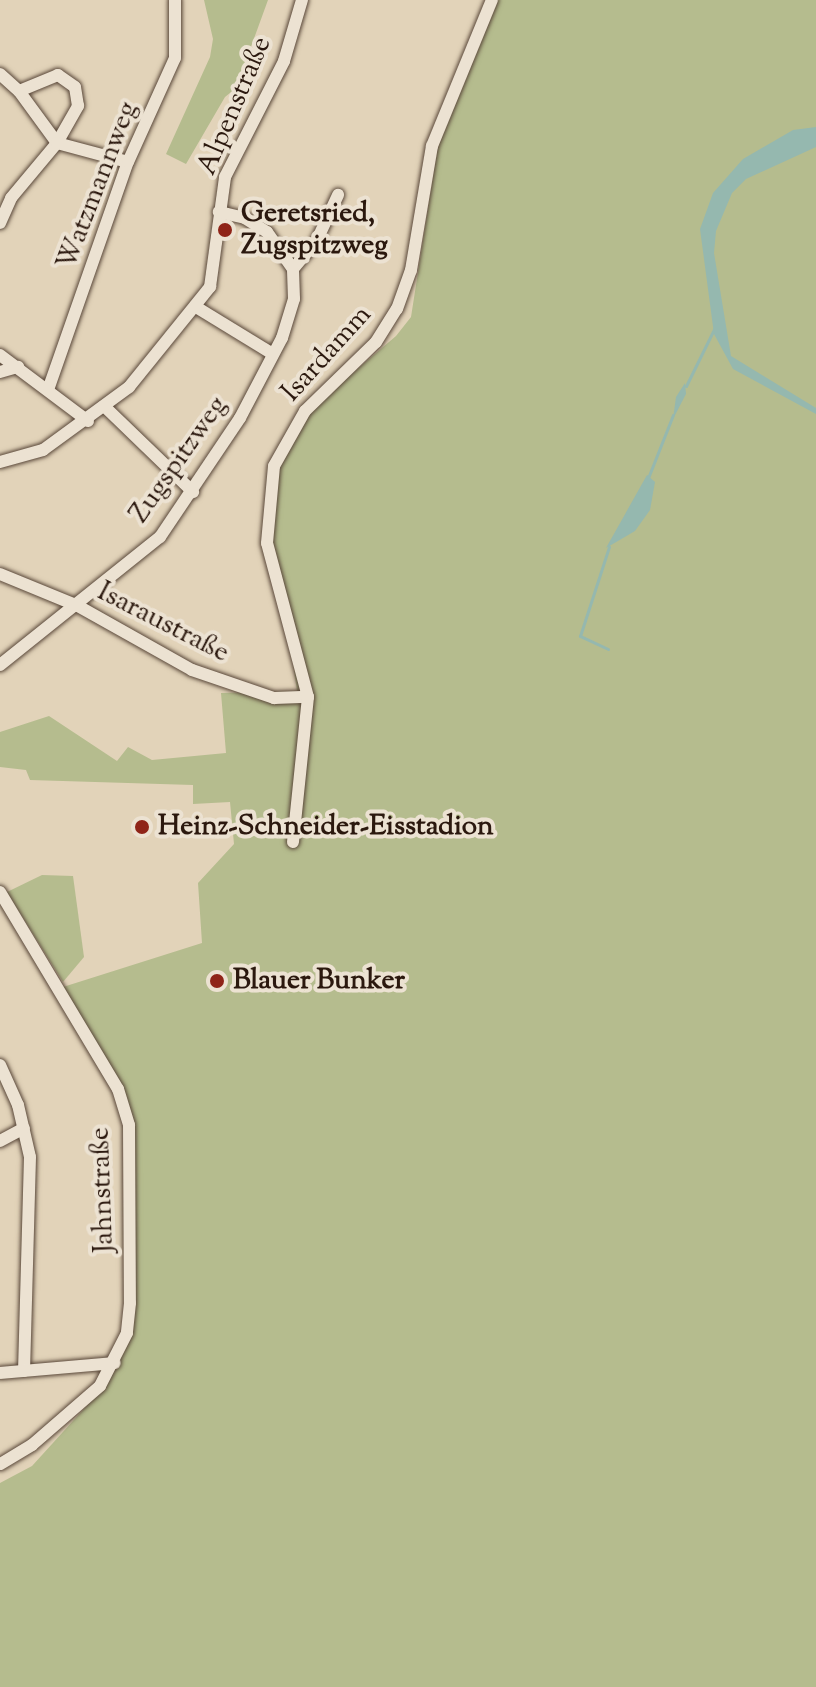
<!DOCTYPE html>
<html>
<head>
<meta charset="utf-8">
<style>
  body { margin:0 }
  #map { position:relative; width:816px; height:1687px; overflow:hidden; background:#e2d3b9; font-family:"Sorts Mill Goudy",serif }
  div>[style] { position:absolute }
  .green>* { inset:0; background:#b5bc8e }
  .water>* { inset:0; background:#95b8af }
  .stream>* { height:3px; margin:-1.5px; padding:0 1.5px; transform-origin:1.5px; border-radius:1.5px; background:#95b8af }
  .roads { filter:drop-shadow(0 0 2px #594739) drop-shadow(0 0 2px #594739) }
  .minor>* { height:12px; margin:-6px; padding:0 6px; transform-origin:6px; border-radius:6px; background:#ece2d2 }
  .dots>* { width:22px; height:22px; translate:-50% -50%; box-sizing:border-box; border:4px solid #ece2d2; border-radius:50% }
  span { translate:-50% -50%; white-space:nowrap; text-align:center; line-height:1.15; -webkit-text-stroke:8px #ece2d2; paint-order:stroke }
  .street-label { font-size:28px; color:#2b180e }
  .poi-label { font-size:28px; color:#2b180e; font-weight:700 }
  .left { translate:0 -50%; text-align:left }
</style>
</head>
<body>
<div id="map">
  <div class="green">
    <div style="clip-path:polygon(204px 0,268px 0,236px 88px,225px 97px,186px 164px,166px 154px,210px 57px,213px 39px)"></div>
    <div style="clip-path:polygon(498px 0,816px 0,816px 1687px,0 1687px,0 1483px,32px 1466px,102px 1389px,130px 1335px,132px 1125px,63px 987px,202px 943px,198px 883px,234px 844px,230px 802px,193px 804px,193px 785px,30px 780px,26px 770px,0 767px,0 732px,49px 716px,117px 761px,128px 747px,152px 760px,226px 753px,221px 693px,297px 691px,282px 588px,269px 543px,276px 467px,307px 412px,396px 336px,411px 317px,438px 145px)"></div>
    <div style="clip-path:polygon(42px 875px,73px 876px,84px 957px,63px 982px,7px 892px)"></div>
  </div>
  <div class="water">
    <div style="clip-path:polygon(816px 127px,816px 147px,746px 179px,732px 193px,716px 231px,714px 253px,731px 356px,816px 408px,816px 414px,733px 369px,714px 334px,700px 229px,713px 193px,743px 159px,793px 130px)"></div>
    <div style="clip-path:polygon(685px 383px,686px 394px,673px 419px,676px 397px)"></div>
    <div style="clip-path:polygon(647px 475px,655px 482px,650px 510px,635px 531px,606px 548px)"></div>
  </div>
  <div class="stream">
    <div style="left:686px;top:386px;width:64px;rotate:-63.8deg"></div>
    <div style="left:648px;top:478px;width:68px;rotate:-68.4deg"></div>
    <div style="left:608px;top:649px;width:31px;rotate:-155deg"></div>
    <div style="left:580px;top:636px;width:94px;rotate:-72deg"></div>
  </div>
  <div class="roads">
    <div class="minor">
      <div style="left:0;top:74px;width:25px;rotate:42deg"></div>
      <div style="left:19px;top:91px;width:64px;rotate:53.8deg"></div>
      <div style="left:57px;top:143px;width:43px;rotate:-60.4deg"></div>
      <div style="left:78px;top:106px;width:19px;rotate:-99deg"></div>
      <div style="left:75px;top:87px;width:21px;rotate:-145deg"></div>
      <div style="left:58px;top:75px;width:42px;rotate:157.7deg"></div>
      <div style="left:0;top:223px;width:27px;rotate:-66deg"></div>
      <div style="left:11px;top:198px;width:72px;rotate:-50.1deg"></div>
      <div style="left:57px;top:143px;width:73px;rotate:15deg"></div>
      <div style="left:293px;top:269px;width:38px;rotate:-50deg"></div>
      <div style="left:317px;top:240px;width:50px;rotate:-65deg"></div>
      <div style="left:196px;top:307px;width:90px;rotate:31.4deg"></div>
      <div style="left:0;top:355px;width:110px;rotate:36.9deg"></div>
      <div style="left:0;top:372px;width:19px;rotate:-16deg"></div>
      <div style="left:49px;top:387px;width:238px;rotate:-70.7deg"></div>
      <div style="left:128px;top:162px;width:114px;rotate:-65.7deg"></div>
      <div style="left:175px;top:58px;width:58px;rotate:-90deg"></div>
      <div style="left:104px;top:406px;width:124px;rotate:44deg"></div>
      <div style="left:0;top:462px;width:45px;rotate:-15.6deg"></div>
      <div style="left:43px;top:450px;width:107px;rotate:-36.2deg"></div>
      <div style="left:129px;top:387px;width:129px;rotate:-51deg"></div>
      <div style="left:210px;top:287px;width:111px;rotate:-82.2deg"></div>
      <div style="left:225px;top:177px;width:130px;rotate:-63deg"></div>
      <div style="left:284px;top:61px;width:64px;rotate:-73.6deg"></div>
      <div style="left:0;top:574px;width:84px;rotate:22.3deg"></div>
      <div style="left:78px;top:606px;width:131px;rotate:29.3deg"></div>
      <div style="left:192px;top:670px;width:87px;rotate:18.9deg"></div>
      <div style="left:274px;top:698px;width:34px;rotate:-2deg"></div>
      <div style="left:0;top:665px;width:205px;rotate:-38.7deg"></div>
      <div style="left:160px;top:537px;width:143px;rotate:-56.1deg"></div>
      <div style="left:240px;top:418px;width:90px;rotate:-62.3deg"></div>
      <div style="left:282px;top:338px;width:41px;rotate:-72.9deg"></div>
      <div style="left:294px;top:299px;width:30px;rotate:-92deg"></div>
      <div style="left:293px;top:269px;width:45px;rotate:-125.1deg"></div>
      <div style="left:267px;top:232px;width:26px;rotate:-148deg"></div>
      <div style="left:245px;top:218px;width:27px;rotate:-167deg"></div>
      <div style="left:293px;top:842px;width:146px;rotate:-84.1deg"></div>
      <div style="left:308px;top:697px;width:159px;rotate:-104.9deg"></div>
      <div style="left:267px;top:543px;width:77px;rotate:-84.8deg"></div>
      <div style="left:274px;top:466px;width:63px;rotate:-60.6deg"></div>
      <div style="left:305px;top:411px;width:99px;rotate:-44.2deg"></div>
      <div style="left:376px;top:342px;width:39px;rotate:-58deg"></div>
      <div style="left:397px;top:309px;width:41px;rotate:-70.3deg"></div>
      <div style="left:411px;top:270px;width:126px;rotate:-80.4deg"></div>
      <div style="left:432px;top:146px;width:158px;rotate:-67.7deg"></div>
      <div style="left:0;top:892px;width:230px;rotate:59.1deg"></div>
      <div style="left:118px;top:1089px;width:38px;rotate:73deg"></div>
      <div style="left:129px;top:1125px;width:178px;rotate:89.7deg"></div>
      <div style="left:130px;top:1303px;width:30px;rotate:96deg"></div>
      <div style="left:127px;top:1333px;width:59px;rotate:117deg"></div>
      <div style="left:100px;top:1386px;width:90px;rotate:139.1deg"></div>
      <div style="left:32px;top:1445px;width:37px;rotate:149deg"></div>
      <div style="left:0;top:1065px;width:44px;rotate:65.8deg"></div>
      <div style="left:18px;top:1105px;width:53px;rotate:77deg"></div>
      <div style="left:30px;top:1157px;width:214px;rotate:91.6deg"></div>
      <div style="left:0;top:1141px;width:27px;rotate:-28deg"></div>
      <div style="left:0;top:1373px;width:115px;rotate:-5deg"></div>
    </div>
  </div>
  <div class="dots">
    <div style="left:225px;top:230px;background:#8f2418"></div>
    <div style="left:142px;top:827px;background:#8f2418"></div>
    <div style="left:217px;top:981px;background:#8f2418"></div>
  </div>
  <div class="street-label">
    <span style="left:235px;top:106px;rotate:-67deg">Alpenstraße</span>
    <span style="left:98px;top:186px;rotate:-69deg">Watzmannweg</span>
    <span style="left:327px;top:354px;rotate:-48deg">Isardamm</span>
    <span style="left:179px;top:460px;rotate:-55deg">Zugspitzweg</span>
    <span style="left:163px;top:623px;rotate:27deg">Isaraustraße</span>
    <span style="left:103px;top:1190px;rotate:-92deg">Jahnstraße</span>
  </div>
  <div class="poi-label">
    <span class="left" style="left:241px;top:230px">Geretsried,<br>Zugspitzweg</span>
    <span class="left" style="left:158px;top:827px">Heinz-Schneider-Eisstadion</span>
    <span class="left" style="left:233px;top:981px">Blauer Bunker</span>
  </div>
</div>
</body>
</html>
